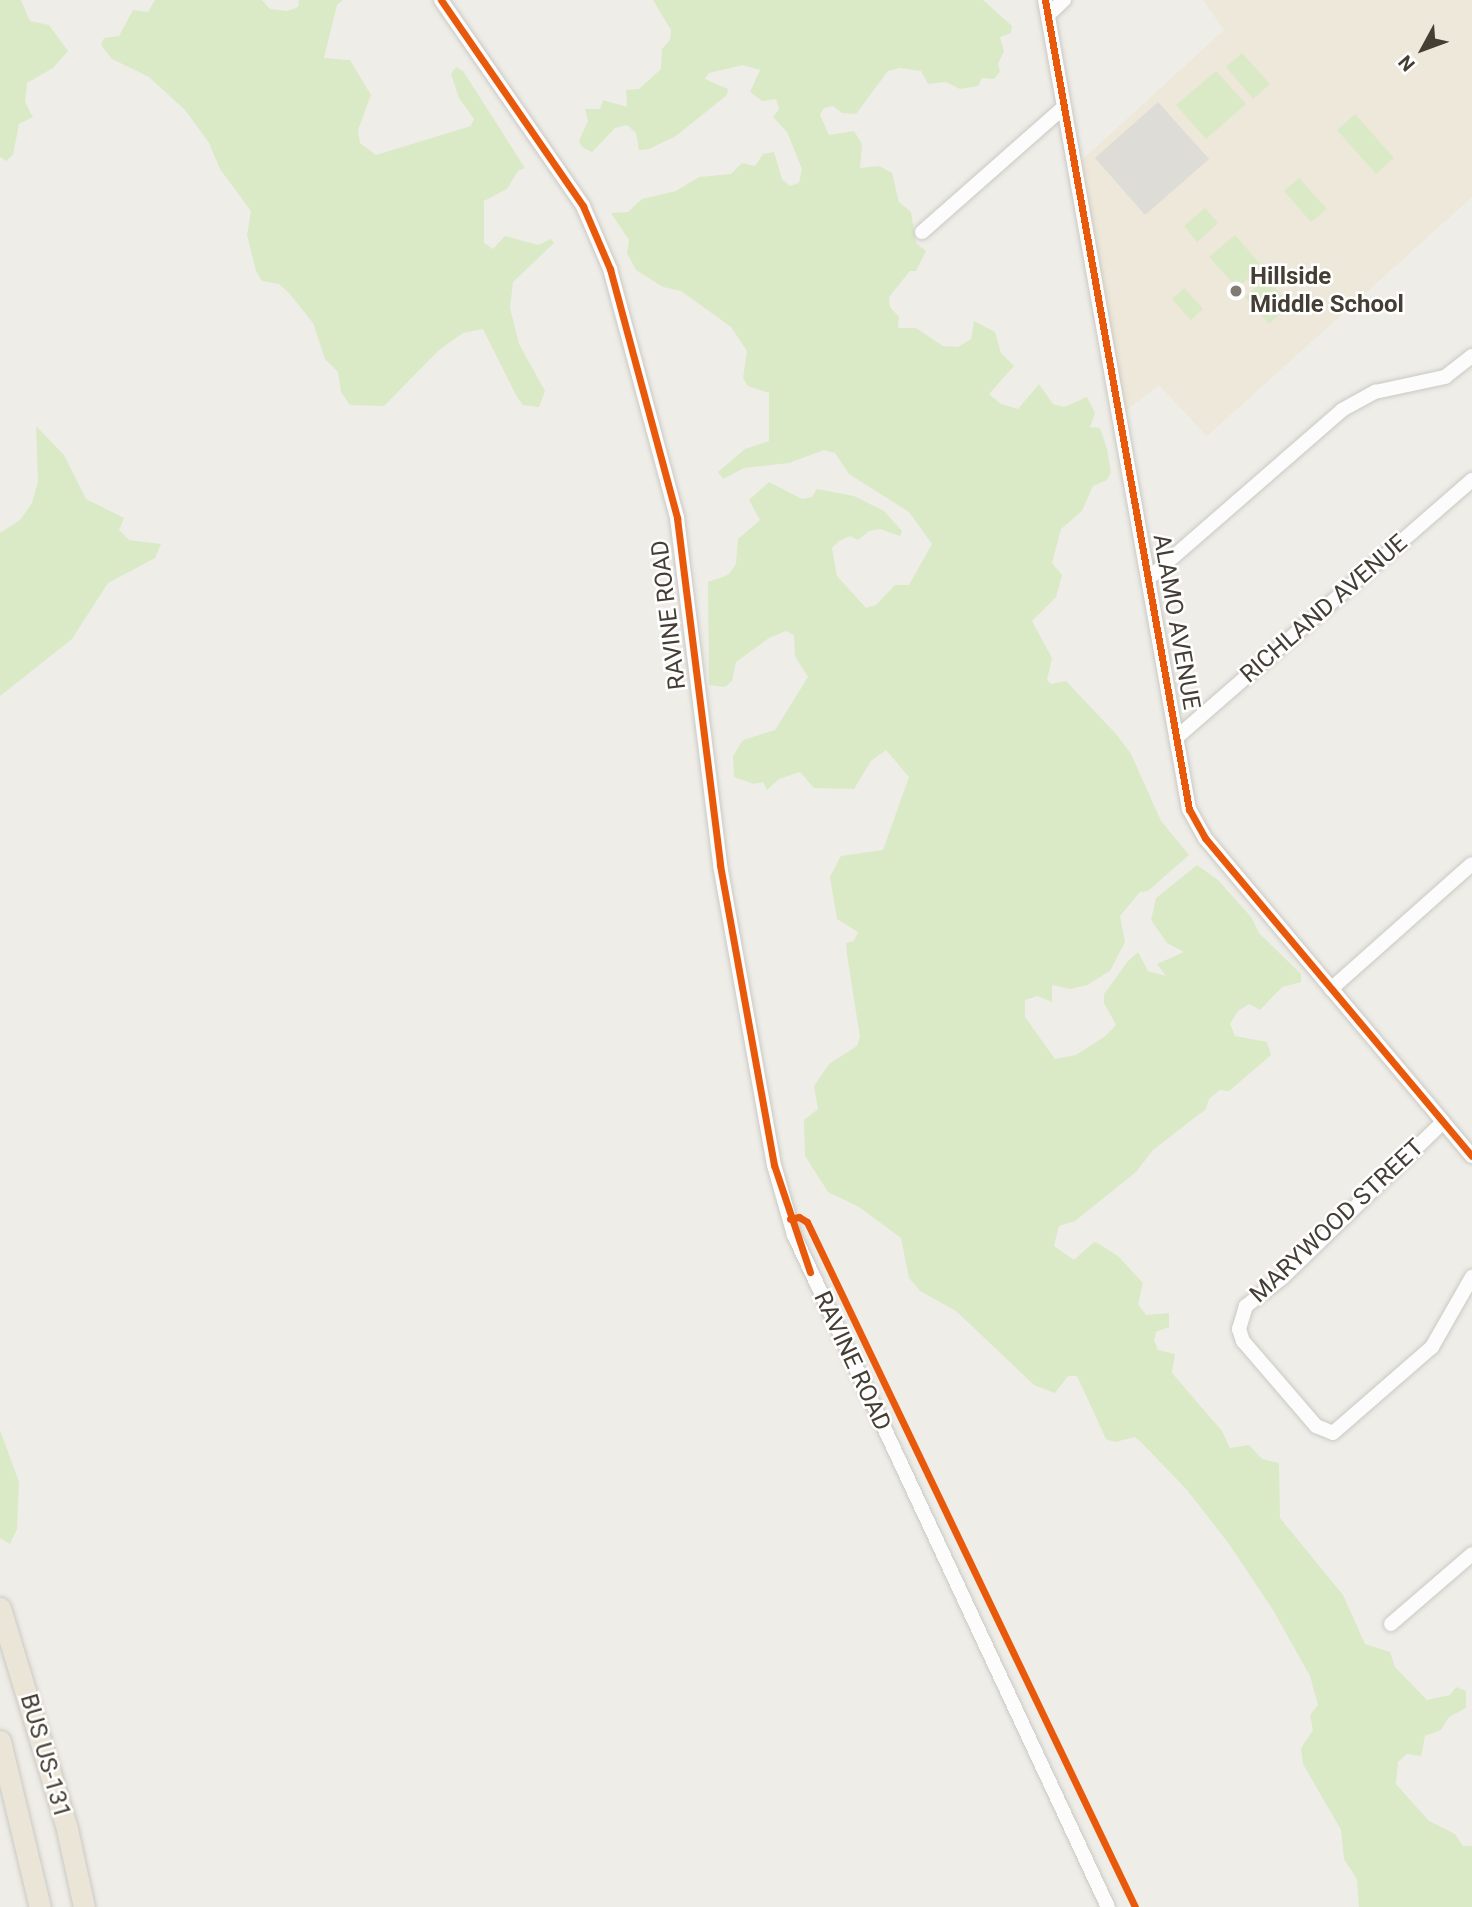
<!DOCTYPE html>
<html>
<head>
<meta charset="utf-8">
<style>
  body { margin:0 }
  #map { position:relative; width:1472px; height:1907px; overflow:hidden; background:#eeede8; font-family:Roboto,sans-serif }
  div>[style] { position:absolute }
  .education>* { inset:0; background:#ede8d9 }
  .green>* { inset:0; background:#daeac6 }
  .parking>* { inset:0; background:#dedcd7 }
  .roads { filter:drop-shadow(0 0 2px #cbc9c4) drop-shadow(0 0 2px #cbc9c4) }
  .minor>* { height:14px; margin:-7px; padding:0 7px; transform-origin:7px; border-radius:7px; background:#fcfcfc }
  .highway>* { height:21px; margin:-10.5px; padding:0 10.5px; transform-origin:10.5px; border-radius:10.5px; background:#ebe5d7 }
  .cycleway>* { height:7px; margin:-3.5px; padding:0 3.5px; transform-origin:3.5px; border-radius:3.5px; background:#e8590c }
  .dots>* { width:19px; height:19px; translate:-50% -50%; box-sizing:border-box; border:4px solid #fff; border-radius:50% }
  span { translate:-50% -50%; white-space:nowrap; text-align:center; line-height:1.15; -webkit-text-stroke:5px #fff; paint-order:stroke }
  .poi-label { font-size:24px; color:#443e34; font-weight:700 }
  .left { translate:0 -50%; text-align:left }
  .street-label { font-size:24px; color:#443e34 }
  .north { position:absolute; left:1388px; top:14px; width:70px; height:70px; -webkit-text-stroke:5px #fff; paint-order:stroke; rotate:229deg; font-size:19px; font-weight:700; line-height:28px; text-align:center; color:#443e34 }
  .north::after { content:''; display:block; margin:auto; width:24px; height:32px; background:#443e34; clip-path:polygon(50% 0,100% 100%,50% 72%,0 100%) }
</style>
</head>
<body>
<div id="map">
  <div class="education">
    <div style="clip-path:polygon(1203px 0,1472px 0,1472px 197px,1207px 436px,1159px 385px,1125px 411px,1081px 161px,1224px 30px)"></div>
  </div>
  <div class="green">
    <div style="clip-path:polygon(0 0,21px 0,30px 21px,49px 25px,68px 51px,53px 68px,27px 83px,25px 102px,33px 117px,19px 124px,13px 155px,6px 161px,0 157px)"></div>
    <div style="clip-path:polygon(155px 0,262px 0,270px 9px,287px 11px,298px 7px,299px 0,343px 0,337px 5px,324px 58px,350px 60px,371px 95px,358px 130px,360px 143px,376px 155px,471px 126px,474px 119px,459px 98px,451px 74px,456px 67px,463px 71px,525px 168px,518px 171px,507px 189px,484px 201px,484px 243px,493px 249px,505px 236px,538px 245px,551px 239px,554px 243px,513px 282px,510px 308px,519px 344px,545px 391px,539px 407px,523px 405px,517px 397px,483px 329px,463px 333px,439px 350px,384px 406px,350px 405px,341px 392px,338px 372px,325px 359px,313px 323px,289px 293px,279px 284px,262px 281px,256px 271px,247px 235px,251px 211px,220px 169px,209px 143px,185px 110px,149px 77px,112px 59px,101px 45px,104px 38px,119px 36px,133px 10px,148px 12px)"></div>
    <div style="clip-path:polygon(653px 0,983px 0,1012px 26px,1011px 33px,1000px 37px,1004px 51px,998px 64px,1000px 72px,994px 79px,982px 78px,978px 86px,960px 89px,946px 82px,928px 84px,921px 71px,900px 68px,888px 71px,856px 114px,842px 113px,833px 106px,824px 108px,820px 115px,829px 135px,854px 131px,862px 144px,860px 168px,879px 166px,892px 173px,899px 202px,911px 212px,916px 243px,926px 251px,916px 271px,910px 271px,889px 297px,890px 307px,899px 317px,898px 328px,916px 328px,943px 346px,958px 347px,971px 339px,974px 321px,995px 332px,1001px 353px,1014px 366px,989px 394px,1001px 404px,1018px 409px,1039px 384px,1053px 404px,1064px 407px,1087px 397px,1095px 413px,1090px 427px,1100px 428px,1107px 449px,1111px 472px,1107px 480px,1093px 486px,1082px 511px,1061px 529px,1052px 563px,1062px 575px,1056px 597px,1032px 621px,1052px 658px,1047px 680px,1051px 684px,1066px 681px,1116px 734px,1131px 754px,1161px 821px,1189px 855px,1148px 891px,1140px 892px,1120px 916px,1125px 942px,1110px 971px,1087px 985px,1070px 989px,1052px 985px,1052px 1002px,1037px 996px,1025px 1000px,1025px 1017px,1055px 1059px,1076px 1055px,1104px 1037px,1116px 1025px,1104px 1003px,1104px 994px,1128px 961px,1138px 952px,1148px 971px,1166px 976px,1157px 964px,1184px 952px,1167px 943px,1151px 920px,1156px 898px,1197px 865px,1218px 880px,1252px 918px,1259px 933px,1301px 974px,1301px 982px,1282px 987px,1260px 1010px,1249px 1004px,1238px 1011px,1230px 1024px,1235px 1036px,1267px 1042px,1271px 1055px,1229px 1091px,1220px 1090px,1209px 1099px,1206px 1109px,1153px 1150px,1136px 1172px,1075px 1221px,1059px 1226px,1054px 1246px,1074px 1260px,1094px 1242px,1099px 1244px,1118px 1256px,1143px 1283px,1138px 1304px,1146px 1315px,1169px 1313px,1169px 1327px,1156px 1332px,1154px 1340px,1158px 1350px,1175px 1354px,1172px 1373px,1222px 1431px,1230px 1448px,1249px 1445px,1262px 1459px,1279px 1463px,1280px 1518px,1343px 1595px,1365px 1644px,1390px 1652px,1395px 1667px,1427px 1700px,1450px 1695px,1456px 1687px,1466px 1691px,1466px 1708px,1449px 1717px,1441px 1730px,1425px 1736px,1421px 1756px,1407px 1754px,1398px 1762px,1396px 1784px,1429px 1821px,1455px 1834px,1463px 1846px,1472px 1846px,1472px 1907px,1359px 1907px,1357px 1879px,1344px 1859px,1341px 1830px,1303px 1764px,1301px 1748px,1313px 1730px,1310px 1715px,1318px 1705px,1310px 1676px,1273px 1610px,1229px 1544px,1187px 1490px,1140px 1441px,1135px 1437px,1115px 1442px,1106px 1439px,1077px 1376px,1068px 1376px,1055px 1393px,1034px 1385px,956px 1311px,920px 1291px,909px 1278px,901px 1238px,859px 1207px,828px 1192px,805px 1156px,804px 1120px,818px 1109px,814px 1086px,829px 1064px,857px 1046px,860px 1037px,847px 955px,846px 943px,854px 941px,858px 932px,837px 919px,830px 877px,841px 856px,883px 850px,909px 777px,886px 750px,871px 761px,854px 789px,814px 788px,800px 772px,779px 779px,767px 790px,763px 782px,754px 784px,734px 777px,733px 756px,743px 740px,775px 730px,808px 677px,795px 656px,794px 635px,786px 631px,769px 638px,736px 662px,732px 681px,725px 687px,709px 685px,708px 582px,728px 575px,736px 564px,738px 539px,760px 520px,749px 500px,769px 482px,802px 499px,812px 497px,817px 489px,854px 496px,884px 511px,902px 531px,900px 536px,880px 529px,869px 531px,858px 540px,850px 536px,839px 541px,832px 548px,837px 576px,866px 608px,876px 605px,895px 585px,909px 585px,932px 544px,909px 512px,849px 474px,835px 453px,824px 450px,789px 463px,744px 468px,723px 479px,718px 472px,745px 449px,769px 441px,769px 393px,748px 386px,743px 378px,747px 351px,731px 327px,681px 291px,663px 287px,636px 270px,627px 253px,629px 240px,611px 213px,628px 212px,642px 199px,676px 191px,699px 177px,731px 174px,742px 163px,755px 166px,763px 154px,774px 152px,782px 179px,790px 186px,799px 183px,802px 169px,787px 132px,773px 117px,779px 109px,776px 99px,762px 101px,750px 92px,760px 70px,743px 65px,709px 73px,705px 79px,728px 89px,727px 95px,676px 136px,649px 149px,639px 150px,636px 133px,627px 125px,615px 128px,592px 152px,582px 147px,579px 141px,588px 121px,585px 109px,600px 109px,603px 100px,627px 107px,626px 90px,639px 89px,661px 69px,662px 49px,670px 40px,671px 30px)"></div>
    <div style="clip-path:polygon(1242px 53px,1270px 84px,1253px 99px,1226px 67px)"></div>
    <div style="clip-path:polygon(1216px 71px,1246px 104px,1206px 139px,1176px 105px)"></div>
    <div style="clip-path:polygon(1355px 114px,1394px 158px,1376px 174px,1337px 130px)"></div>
    <div style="clip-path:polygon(1299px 178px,1327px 209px,1311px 222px,1284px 191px)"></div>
    <div style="clip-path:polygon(1205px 208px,1218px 223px,1197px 242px,1184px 226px)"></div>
    <div style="clip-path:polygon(1235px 235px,1262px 266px,1237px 288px,1209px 257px)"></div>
    <div style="clip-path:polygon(1266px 278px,1290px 305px,1269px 324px,1245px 297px)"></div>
    <div style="clip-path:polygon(1184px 288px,1203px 309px,1191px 320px,1172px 299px)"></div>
    <div style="clip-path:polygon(36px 426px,64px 455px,86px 499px,124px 518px,119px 530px,129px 540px,161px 544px,155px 558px,108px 583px,72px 639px,0 696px,0 533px,20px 520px,32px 503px,38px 481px)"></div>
    <div style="clip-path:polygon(0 1430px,19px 1482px,17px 1529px,10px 1544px,0 1538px)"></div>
  </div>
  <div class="parking">
    <div style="clip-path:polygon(1158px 102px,1209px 159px,1145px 215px,1095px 158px)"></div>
  </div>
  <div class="roads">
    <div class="minor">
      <div style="left:441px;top:0;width:250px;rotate:55.4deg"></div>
      <div style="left:583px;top:206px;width:69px;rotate:66.8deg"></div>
      <div style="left:610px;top:269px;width:258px;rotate:74.9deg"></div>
      <div style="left:677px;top:518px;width:350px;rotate:82.9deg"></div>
      <div style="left:720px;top:865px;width:305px;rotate:79.8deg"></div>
      <div style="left:774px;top:1165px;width:73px;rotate:74.1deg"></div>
      <div style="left:794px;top:1235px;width:742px;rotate:64.96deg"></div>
      <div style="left:1045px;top:0;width:822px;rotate:79.91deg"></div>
      <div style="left:1189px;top:809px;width:33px;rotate:61deg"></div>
      <div style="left:1205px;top:838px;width:415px;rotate:50deg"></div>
      <div style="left:1048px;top:15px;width:22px;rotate:-43deg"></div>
      <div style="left:922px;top:232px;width:189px;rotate:-41.4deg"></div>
      <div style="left:1149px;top:578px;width:256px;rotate:-41deg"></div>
      <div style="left:1342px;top:410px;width:38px;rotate:-29deg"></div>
      <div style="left:1375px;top:392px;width:72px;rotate:-12.1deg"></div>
      <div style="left:1445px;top:377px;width:34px;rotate:-38deg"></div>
      <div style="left:1176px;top:738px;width:393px;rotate:-41.1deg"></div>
      <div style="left:1331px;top:989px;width:188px;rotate:-41.6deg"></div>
      <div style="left:1443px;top:1122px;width:224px;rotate:135.9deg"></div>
      <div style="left:1282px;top:1278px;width:46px;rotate:142.1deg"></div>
      <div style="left:1246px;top:1306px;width:24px;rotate:107deg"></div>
      <div style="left:1239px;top:1329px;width:13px;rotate:72deg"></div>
      <div style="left:1243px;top:1341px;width:112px;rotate:49.3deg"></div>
      <div style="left:1316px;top:1426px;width:18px;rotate:22deg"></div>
      <div style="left:1333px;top:1433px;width:131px;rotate:-41deg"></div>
      <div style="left:1432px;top:1347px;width:81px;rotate:-60.3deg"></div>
      <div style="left:1391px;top:1624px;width:107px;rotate:-40.8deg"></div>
    </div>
    <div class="highway">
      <div style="left:0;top:1608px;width:231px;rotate:73.1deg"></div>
      <div style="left:67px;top:1829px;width:80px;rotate:77.7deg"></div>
      <div style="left:0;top:1741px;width:171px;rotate:76.5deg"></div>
    </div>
  </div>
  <div class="cycleway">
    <div style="left:441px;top:0;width:250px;rotate:55.4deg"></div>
    <div style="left:583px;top:206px;width:69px;rotate:66.8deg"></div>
    <div style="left:610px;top:269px;width:258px;rotate:74.9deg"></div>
    <div style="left:677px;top:518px;width:350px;rotate:82.9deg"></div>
    <div style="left:720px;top:865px;width:305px;rotate:79.8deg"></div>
    <div style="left:774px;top:1165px;width:113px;rotate:71.4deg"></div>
    <div style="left:1045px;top:0;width:822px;rotate:79.91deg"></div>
    <div style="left:1189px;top:809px;width:33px;rotate:61deg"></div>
    <div style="left:1205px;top:838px;width:415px;rotate:50deg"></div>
    <div style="left:790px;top:1219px;width:9px;rotate:-13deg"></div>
    <div style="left:799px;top:1217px;width:9px;rotate:32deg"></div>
    <div style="left:807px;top:1222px;width:759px;rotate:64.41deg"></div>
  </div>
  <div class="dots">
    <div style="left:1236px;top:291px;background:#807b73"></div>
  </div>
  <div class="poi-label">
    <span class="left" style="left:1250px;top:291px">Hillside<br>Middle School</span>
  </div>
  <div class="street-label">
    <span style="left:1324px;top:609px;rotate:-41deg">RICHLAND AVENUE</span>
    <span style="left:669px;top:615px;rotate:-97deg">RAVINE ROAD</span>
    <span style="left:1176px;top:622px;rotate:80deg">ALAMO AVENUE</span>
    <span style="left:1337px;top:1221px;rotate:-43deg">MARYWOOD STREET</span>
    <span style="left:852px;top:1361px;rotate:65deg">RAVINE ROAD</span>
    <span style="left:45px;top:1756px;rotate:74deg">BUS US-131</span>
  </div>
  <div class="north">N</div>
</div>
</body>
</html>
